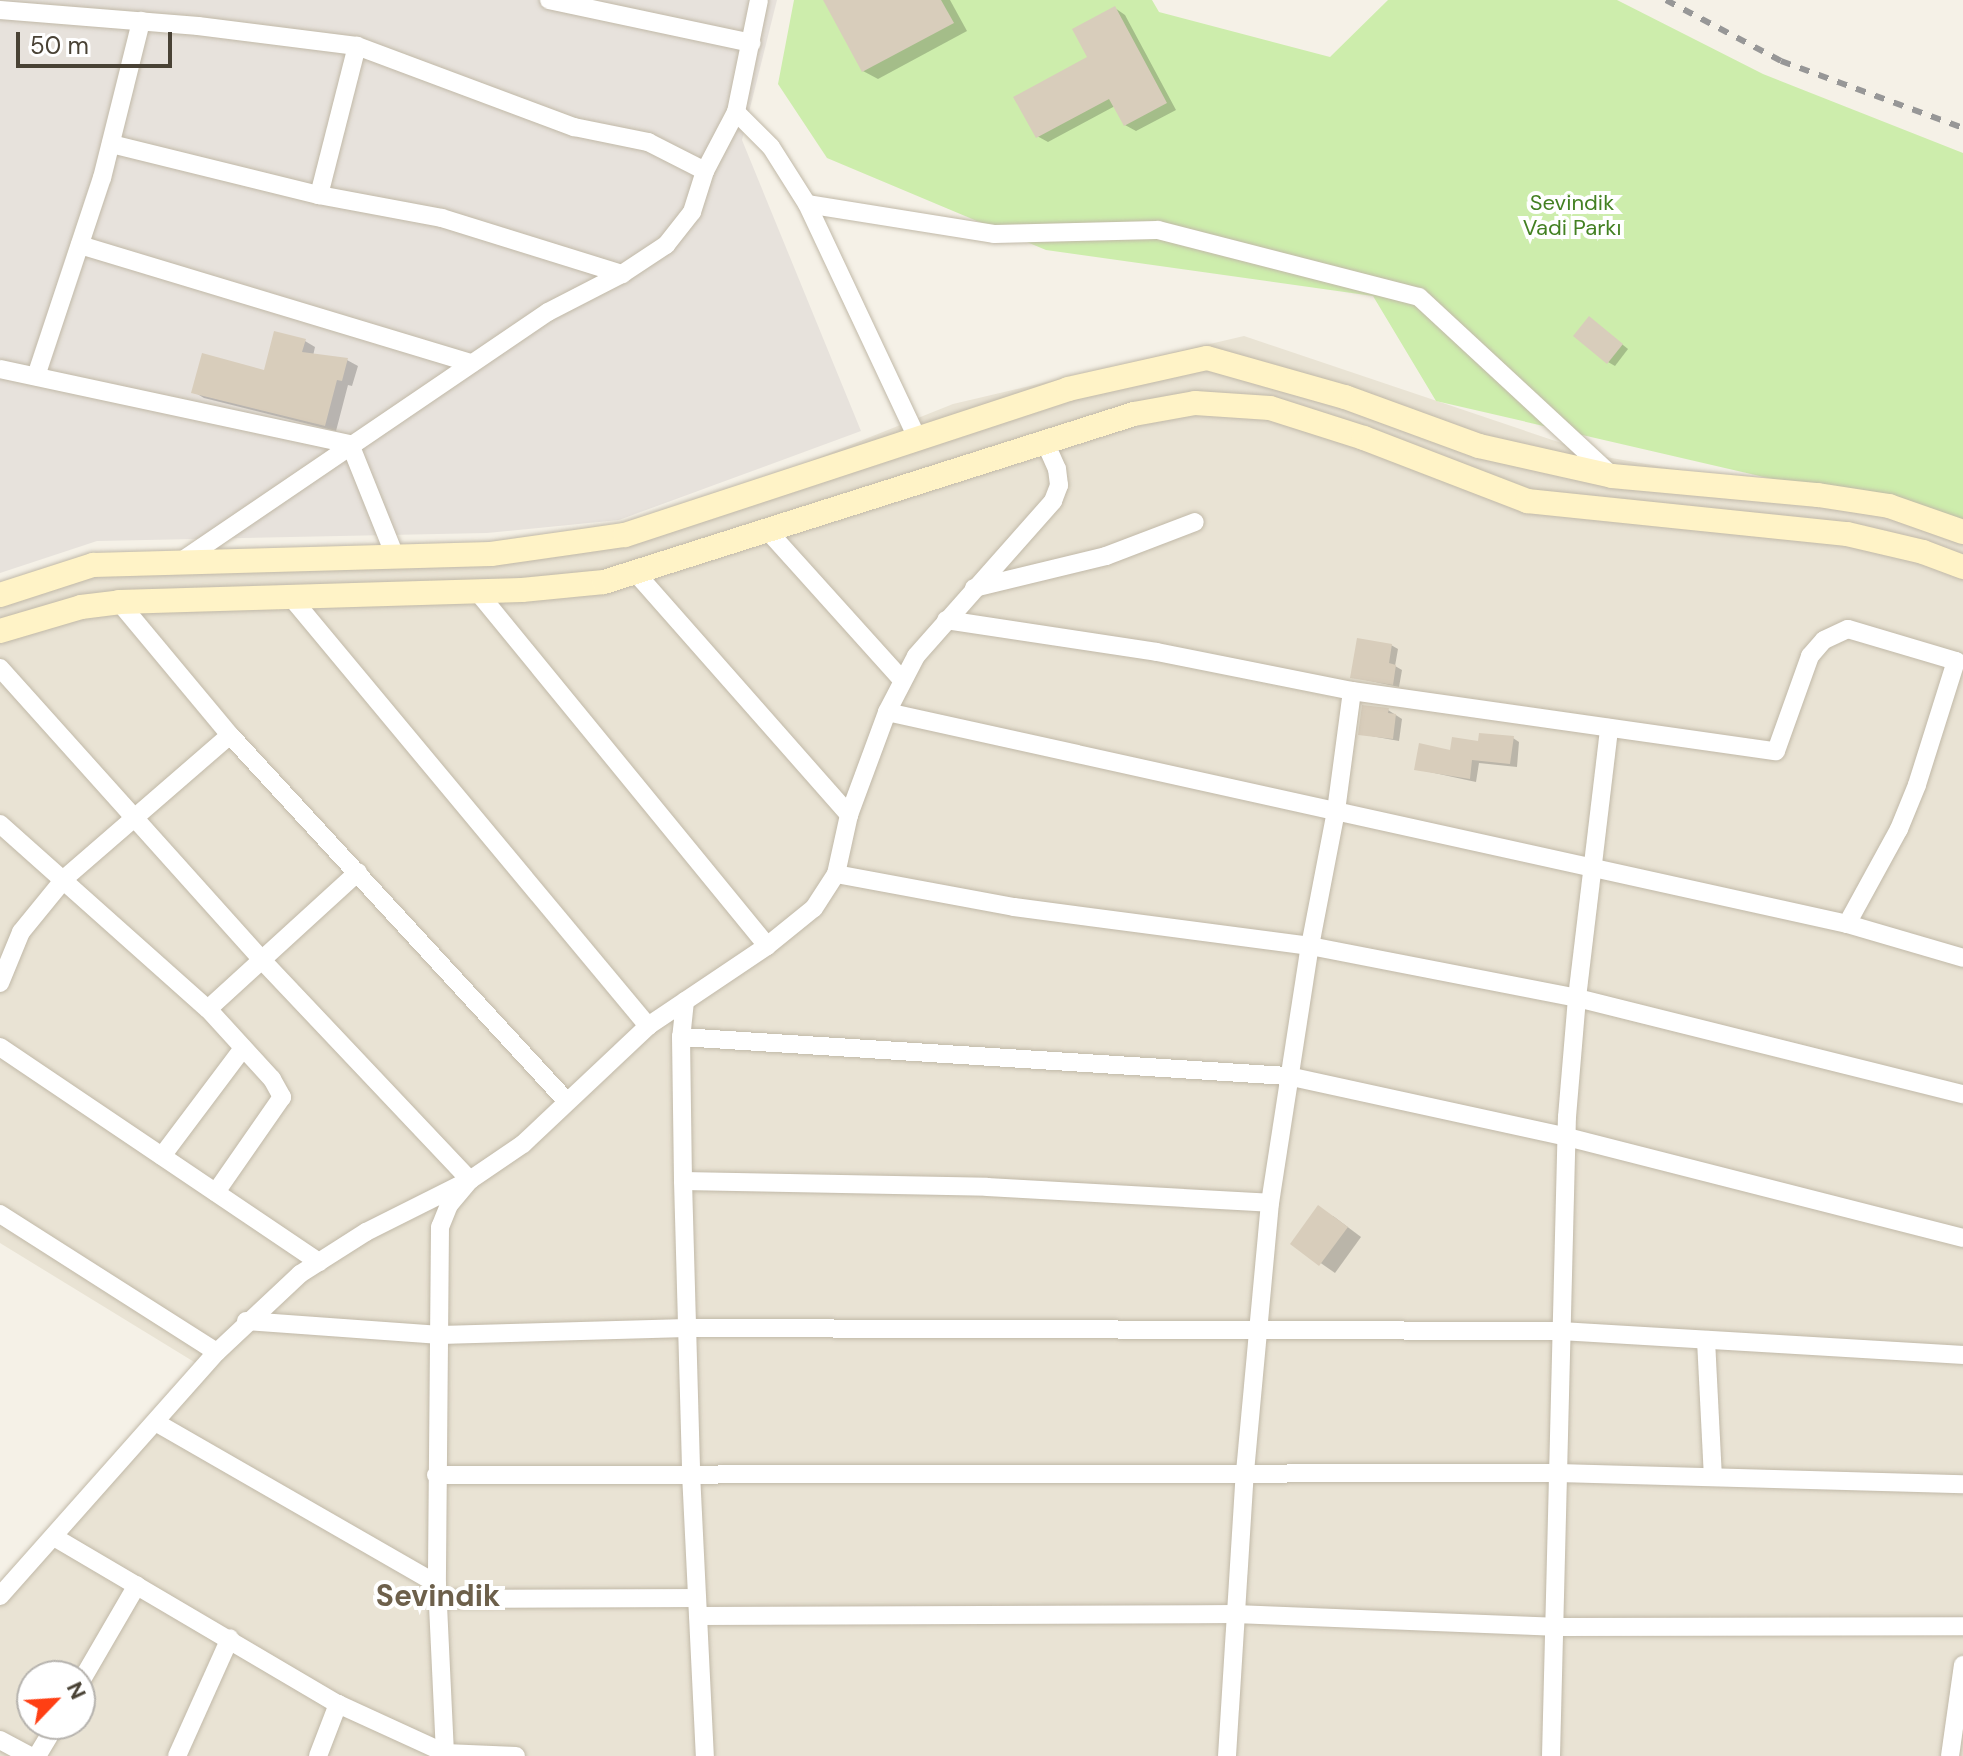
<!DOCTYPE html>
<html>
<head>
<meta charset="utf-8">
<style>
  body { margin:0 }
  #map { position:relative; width:1963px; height:1756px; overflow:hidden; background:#f5f1e7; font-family:"DM Sans",sans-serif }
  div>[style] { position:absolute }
  .residential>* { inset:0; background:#e9e3d4 }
  .industrial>* { inset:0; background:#e7e2dc }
  .green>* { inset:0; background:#cdedac }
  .shadow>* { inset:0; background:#0003 }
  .building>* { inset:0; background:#d8cdbb }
  .roads { filter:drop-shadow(0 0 2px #c1b9a8) drop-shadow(0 0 2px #c1b9a8) }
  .street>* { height:18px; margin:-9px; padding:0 9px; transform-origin:9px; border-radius:9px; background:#fff }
  .secondary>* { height:24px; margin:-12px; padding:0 12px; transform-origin:12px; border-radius:12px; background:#fff3c7 }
  .rail>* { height:6px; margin-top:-3px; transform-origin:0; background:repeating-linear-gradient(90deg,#979797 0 10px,transparent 0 20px) }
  span { translate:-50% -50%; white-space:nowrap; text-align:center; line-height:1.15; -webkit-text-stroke:8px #fff; paint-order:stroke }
  .park-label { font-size:22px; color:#438022 }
  .district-label { font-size:30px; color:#6d604b; font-weight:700 }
  .north { position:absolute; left:16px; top:1660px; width:80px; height:80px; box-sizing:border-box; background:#fff; border:2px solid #b6b3ae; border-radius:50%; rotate:65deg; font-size:22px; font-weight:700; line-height:32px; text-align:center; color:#494235 }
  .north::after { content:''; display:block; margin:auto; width:28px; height:36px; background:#ff3f14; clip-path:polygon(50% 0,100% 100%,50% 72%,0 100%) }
  .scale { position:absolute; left:16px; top:32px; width:156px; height:36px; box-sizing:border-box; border:4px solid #494235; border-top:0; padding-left:10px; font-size:24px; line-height:28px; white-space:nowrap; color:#494235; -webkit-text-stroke:6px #fff; paint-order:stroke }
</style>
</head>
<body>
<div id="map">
  <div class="residential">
    <div style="clip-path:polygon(evenodd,1244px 336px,1600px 456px,1889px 506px,1963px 529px,1963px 1756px,0 1756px,0 1589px,204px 1368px,0 1243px,0 598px,93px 565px,625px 535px,953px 404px,1244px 336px,32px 1676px,80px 1676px,80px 1724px,32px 1724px,32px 1676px)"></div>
  </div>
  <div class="industrial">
    <div style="clip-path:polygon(0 0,777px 0,742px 140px,861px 431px,619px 520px,487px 533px,97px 541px,0 573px)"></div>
  </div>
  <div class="green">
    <div style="clip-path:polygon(794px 0,1152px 0,1159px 12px,1330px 57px,1388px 0,1617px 0,1763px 74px,1963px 153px,1963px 536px,1889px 506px,1436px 401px,1373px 296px,1046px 250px,827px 158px,778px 84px)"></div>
  </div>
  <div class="shadow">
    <div style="clip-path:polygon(825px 0,950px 0,967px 31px,878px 79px,863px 71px)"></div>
    <div style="clip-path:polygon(1115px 8px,1125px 15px,1176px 110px,1136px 131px,1125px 125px,1115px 106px,1048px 142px,1037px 136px,1089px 58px)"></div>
    <div style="clip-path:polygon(1596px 323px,1628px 349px,1615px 366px,1608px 362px)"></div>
    <div style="clip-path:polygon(305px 341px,315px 347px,313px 356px,347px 360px,358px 366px,352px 386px,348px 385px,336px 431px,204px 398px,194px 392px,265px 373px)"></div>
    <div style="clip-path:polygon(1391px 645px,1398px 649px,1395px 666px,1402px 670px,1399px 687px,1352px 677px)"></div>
    <div style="clip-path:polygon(1388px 710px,1402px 719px,1399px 741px,1360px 734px)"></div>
    <div style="clip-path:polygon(1513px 738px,1519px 742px,1517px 767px,1479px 763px,1476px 782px,1416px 769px,1452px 752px)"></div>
    <div style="clip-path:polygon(1333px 1216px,1361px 1237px,1335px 1273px,1292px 1243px)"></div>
  </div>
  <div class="building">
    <div style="clip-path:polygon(823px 0,941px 0,954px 23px,862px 72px)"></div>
    <div style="clip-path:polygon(1115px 6px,1167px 103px,1124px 126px,1109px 99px,1036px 138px,1013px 97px,1087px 57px,1072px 29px)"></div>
    <div style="clip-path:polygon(1589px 316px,1623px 344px,1607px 364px,1573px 336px)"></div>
    <div style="clip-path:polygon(274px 331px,306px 339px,302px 352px,348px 358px,342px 381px,337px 380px,325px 426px,191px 393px,202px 353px,264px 370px)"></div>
    <div style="clip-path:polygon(1357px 638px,1392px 644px,1389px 663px,1396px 665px,1393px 685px,1350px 678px)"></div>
    <div style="clip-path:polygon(1362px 705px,1389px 708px,1388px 713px,1396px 714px,1393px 739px,1358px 735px)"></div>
    <div style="clip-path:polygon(1479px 733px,1514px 736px,1510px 764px,1472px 760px,1470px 779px,1414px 770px,1419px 743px,1450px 750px,1452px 737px,1478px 741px)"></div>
    <div style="clip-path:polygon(1318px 1205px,1348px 1227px,1319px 1266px,1290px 1244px)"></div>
  </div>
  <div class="roads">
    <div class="street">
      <div style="left:549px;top:0;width:207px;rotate:12deg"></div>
      <div style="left:0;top:10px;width:199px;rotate:4.6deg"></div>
      <div style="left:198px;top:26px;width:160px;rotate:7.2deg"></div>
      <div style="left:357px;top:46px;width:232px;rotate:20.5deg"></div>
      <div style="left:574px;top:127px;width:76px;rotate:11.5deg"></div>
      <div style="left:648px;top:142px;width:64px;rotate:27deg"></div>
      <div style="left:736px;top:112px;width:49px;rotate:45deg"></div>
      <div style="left:771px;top:147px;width:67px;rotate:57.7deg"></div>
      <div style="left:807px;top:204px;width:261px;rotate:64.8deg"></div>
      <div style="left:111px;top:144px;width:214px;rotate:13.8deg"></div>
      <div style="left:319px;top:195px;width:125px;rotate:10.6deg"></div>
      <div style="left:442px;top:218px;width:189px;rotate:17.3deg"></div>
      <div style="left:319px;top:195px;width:154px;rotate:-75.7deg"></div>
      <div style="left:807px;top:204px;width:189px;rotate:9.1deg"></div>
      <div style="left:994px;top:234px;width:164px;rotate:-1.4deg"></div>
      <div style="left:1158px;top:230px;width:269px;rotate:14.4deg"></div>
      <div style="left:1419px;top:297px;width:263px;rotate:42.8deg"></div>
      <div style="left:80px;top:245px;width:409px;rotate:16.8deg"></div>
      <div style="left:0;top:369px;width:358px;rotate:12.1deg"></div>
      <div style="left:36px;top:376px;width:209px;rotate:-71.6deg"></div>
      <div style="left:102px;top:178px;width:162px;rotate:-76deg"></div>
      <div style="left:350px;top:444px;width:121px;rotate:68.1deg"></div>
      <div style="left:768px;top:531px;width:200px;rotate:48deg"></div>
      <div style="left:183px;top:560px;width:441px;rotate:-34.2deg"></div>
      <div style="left:548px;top:312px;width:83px;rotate:-27.2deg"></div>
      <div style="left:622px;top:274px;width:53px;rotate:-33.4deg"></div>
      <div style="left:666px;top:245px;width:42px;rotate:-51.8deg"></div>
      <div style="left:692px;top:212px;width:43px;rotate:-72.4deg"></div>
      <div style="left:705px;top:171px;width:67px;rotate:-62.3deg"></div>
      <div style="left:736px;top:112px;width:114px;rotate:-78.4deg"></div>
      <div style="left:635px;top:572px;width:324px;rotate:48.6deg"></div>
      <div style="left:974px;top:588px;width:136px;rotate:-13.6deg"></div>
      <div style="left:1106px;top:556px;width:95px;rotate:-20.9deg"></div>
      <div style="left:476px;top:590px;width:460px;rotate:50.7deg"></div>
      <div style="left:290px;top:596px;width:560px;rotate:50.22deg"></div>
      <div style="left:119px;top:602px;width:173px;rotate:50.2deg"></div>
      <div style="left:230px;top:735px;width:497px;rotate:47.4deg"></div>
      <div style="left:946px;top:620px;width:213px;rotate:8.6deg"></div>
      <div style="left:1157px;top:652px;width:199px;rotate:11.3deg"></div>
      <div style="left:1352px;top:691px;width:428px;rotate:8.1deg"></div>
      <div style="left:1776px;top:751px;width:101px;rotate:-70.3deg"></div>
      <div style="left:1810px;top:656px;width:21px;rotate:-49deg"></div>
      <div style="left:1824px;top:640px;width:26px;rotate:-25deg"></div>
      <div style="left:1848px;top:629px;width:113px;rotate:16.5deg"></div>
      <div style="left:1956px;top:661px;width:130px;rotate:107.5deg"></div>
      <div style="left:1917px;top:785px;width:48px;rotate:112.2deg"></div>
      <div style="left:1899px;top:829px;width:108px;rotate:118.7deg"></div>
      <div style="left:0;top:668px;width:389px;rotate:48.1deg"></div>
      <div style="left:260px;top:958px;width:306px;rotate:46.6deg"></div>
      <div style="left:470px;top:1180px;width:33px;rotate:130deg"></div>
      <div style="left:449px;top:1205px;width:24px;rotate:112deg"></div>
      <div style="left:440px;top:1227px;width:357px;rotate:90.5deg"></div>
      <div style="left:437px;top:1584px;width:172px;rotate:87.3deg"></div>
      <div style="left:887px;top:712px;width:983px;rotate:12.45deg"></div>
      <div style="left:1847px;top:924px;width:121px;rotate:16.3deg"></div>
      <div style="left:0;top:824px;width:278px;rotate:41.7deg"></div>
      <div style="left:208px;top:1009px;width:95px;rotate:47.6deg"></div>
      <div style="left:272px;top:1079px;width:21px;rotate:61deg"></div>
      <div style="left:282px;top:1097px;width:116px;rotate:124.8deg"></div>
      <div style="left:836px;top:874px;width:181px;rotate:10.5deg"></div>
      <div style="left:1014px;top:907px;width:299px;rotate:7.5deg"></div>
      <div style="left:1310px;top:946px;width:272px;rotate:11deg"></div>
      <div style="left:1577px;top:998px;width:398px;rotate:14deg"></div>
      <div style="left:0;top:983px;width:55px;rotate:-67.6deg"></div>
      <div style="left:21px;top:932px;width:70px;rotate:-50.8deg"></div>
      <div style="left:65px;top:878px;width:218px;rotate:-40.9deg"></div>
      <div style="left:685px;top:1001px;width:36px;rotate:96deg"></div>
      <div style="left:681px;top:1037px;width:144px;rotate:89.2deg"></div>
      <div style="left:683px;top:1181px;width:292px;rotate:88.4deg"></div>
      <div style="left:691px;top:1473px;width:283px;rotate:87.2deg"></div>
      <div style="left:208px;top:1009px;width:203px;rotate:-42.4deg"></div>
      <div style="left:681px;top:1037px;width:608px;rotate:3.68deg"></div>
      <div style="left:1288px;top:1076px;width:286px;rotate:12.3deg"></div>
      <div style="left:1567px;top:1137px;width:409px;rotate:14.3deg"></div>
      <div style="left:0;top:1047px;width:385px;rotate:34deg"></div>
      <div style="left:162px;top:1156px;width:135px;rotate:-53.1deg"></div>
      <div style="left:683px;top:1181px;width:304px;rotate:1.1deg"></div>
      <div style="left:987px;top:1187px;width:283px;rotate:3.2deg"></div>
      <div style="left:0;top:1214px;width:257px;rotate:32.5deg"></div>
      <div style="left:246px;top:1321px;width:195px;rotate:4.1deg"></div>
      <div style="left:440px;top:1335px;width:247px;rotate:-1.6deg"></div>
      <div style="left:687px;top:1328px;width:874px;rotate:0.2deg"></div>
      <div style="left:1561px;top:1331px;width:403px;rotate:3.4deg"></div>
      <div style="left:1706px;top:1340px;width:137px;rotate:87.1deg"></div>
      <div style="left:157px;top:1423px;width:323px;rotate:29.9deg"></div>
      <div style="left:436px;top:1475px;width:1122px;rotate:-0.1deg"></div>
      <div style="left:1558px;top:1473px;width:405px;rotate:1.6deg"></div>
      <div style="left:54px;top:1537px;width:329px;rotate:30.5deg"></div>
      <div style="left:338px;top:1704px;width:118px;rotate:24.6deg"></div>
      <div style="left:445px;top:1753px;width:71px;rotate:2.4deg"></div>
      <div style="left:0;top:1596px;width:327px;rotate:-48.4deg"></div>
      <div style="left:217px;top:1352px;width:114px;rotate:-43.2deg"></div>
      <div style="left:300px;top:1274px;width:78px;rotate:-32.5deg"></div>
      <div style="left:366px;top:1232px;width:116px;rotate:-26.6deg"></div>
      <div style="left:470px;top:1180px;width:64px;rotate:-34.2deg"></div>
      <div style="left:523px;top:1144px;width:172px;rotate:-43.3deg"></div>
      <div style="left:648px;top:1026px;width:143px;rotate:-33.9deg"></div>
      <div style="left:767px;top:946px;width:60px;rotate:-39deg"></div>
      <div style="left:814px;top:908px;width:40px;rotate:-57.1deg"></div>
      <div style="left:836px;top:874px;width:60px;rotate:-77.6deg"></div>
      <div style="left:849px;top:815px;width:110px;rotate:-69.7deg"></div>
      <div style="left:887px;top:712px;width:63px;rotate:-62.6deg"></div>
      <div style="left:916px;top:656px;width:207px;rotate:-48.5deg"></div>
      <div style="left:1053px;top:501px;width:17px;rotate:-69deg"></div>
      <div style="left:1059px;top:485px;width:16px;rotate:-97deg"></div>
      <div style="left:1057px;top:469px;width:30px;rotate:-114deg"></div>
      <div style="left:438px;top:1599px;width:259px;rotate:-0.2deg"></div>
      <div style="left:698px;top:1616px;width:537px;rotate:-0.21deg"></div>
      <div style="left:1235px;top:1614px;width:319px;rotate:2.3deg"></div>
      <div style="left:1554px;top:1627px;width:409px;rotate:-0.1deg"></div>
      <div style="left:80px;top:1683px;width:113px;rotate:-59.8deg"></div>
      <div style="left:0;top:1740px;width:34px;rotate:28deg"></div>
      <div style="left:37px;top:1756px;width:37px;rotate:-59deg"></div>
      <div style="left:177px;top:1756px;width:129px;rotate:-65.8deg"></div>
      <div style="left:318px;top:1756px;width:56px;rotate:-69deg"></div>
      <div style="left:1227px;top:1756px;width:285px;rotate:-86.4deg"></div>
      <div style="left:1245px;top:1472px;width:270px;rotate:-84.7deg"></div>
      <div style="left:1270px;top:1203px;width:260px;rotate:-81.2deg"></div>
      <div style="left:1310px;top:946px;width:137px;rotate:-79.1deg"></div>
      <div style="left:1336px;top:811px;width:121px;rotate:-82.4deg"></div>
      <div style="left:1551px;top:1756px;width:639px;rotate:-88.57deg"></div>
      <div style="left:1567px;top:1117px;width:119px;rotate:-85.2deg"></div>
      <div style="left:1577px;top:998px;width:272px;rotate:-83.2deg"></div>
      <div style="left:1950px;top:1756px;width:92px;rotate:-81.9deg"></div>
    </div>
    <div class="secondary">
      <div style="left:0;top:595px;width:98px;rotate:-17.9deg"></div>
      <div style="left:93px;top:565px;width:398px;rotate:-1.6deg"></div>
      <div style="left:491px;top:554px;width:135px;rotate:-8.1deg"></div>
      <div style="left:625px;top:535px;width:466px;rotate:-18.2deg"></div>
      <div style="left:1068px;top:389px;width:142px;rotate:-12.6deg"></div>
      <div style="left:1207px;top:358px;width:143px;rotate:15.8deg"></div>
      <div style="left:1345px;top:397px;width:143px;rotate:20.1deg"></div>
      <div style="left:1479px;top:446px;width:136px;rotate:12.7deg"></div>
      <div style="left:1612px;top:476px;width:207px;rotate:5.3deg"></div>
      <div style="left:1818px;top:495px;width:72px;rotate:8.8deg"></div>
      <div style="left:1889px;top:506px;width:78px;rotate:19.4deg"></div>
      <div style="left:0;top:631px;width:84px;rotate:-16.5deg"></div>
      <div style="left:81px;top:607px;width:38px;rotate:-7deg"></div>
      <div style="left:119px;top:602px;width:403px;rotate:-1.7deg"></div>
      <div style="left:522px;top:590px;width:82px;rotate:-5.6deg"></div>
      <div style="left:604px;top:582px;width:556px;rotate:-17.59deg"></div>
      <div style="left:1134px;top:414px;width:62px;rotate:-10.2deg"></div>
      <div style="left:1195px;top:403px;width:75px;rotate:3.8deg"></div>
      <div style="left:1270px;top:408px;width:99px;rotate:17.7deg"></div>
      <div style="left:1364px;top:438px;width:175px;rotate:21.1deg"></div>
      <div style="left:1527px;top:501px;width:322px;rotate:5.9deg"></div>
      <div style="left:1847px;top:534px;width:78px;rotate:13.3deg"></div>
      <div style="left:1923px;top:552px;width:43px;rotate:20.6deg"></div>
    </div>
  </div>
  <div class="rail">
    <div style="left:1666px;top:0;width:130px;rotate:27.9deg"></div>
    <div style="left:1781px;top:61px;width:194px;rotate:20.2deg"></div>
  </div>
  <div class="park-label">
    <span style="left:1572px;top:215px">Sevindik<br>Vadi Parkı</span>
  </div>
  <div class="district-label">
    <span style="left:438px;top:1596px">Sevindik</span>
  </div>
  <div class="north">N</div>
  <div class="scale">50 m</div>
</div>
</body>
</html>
